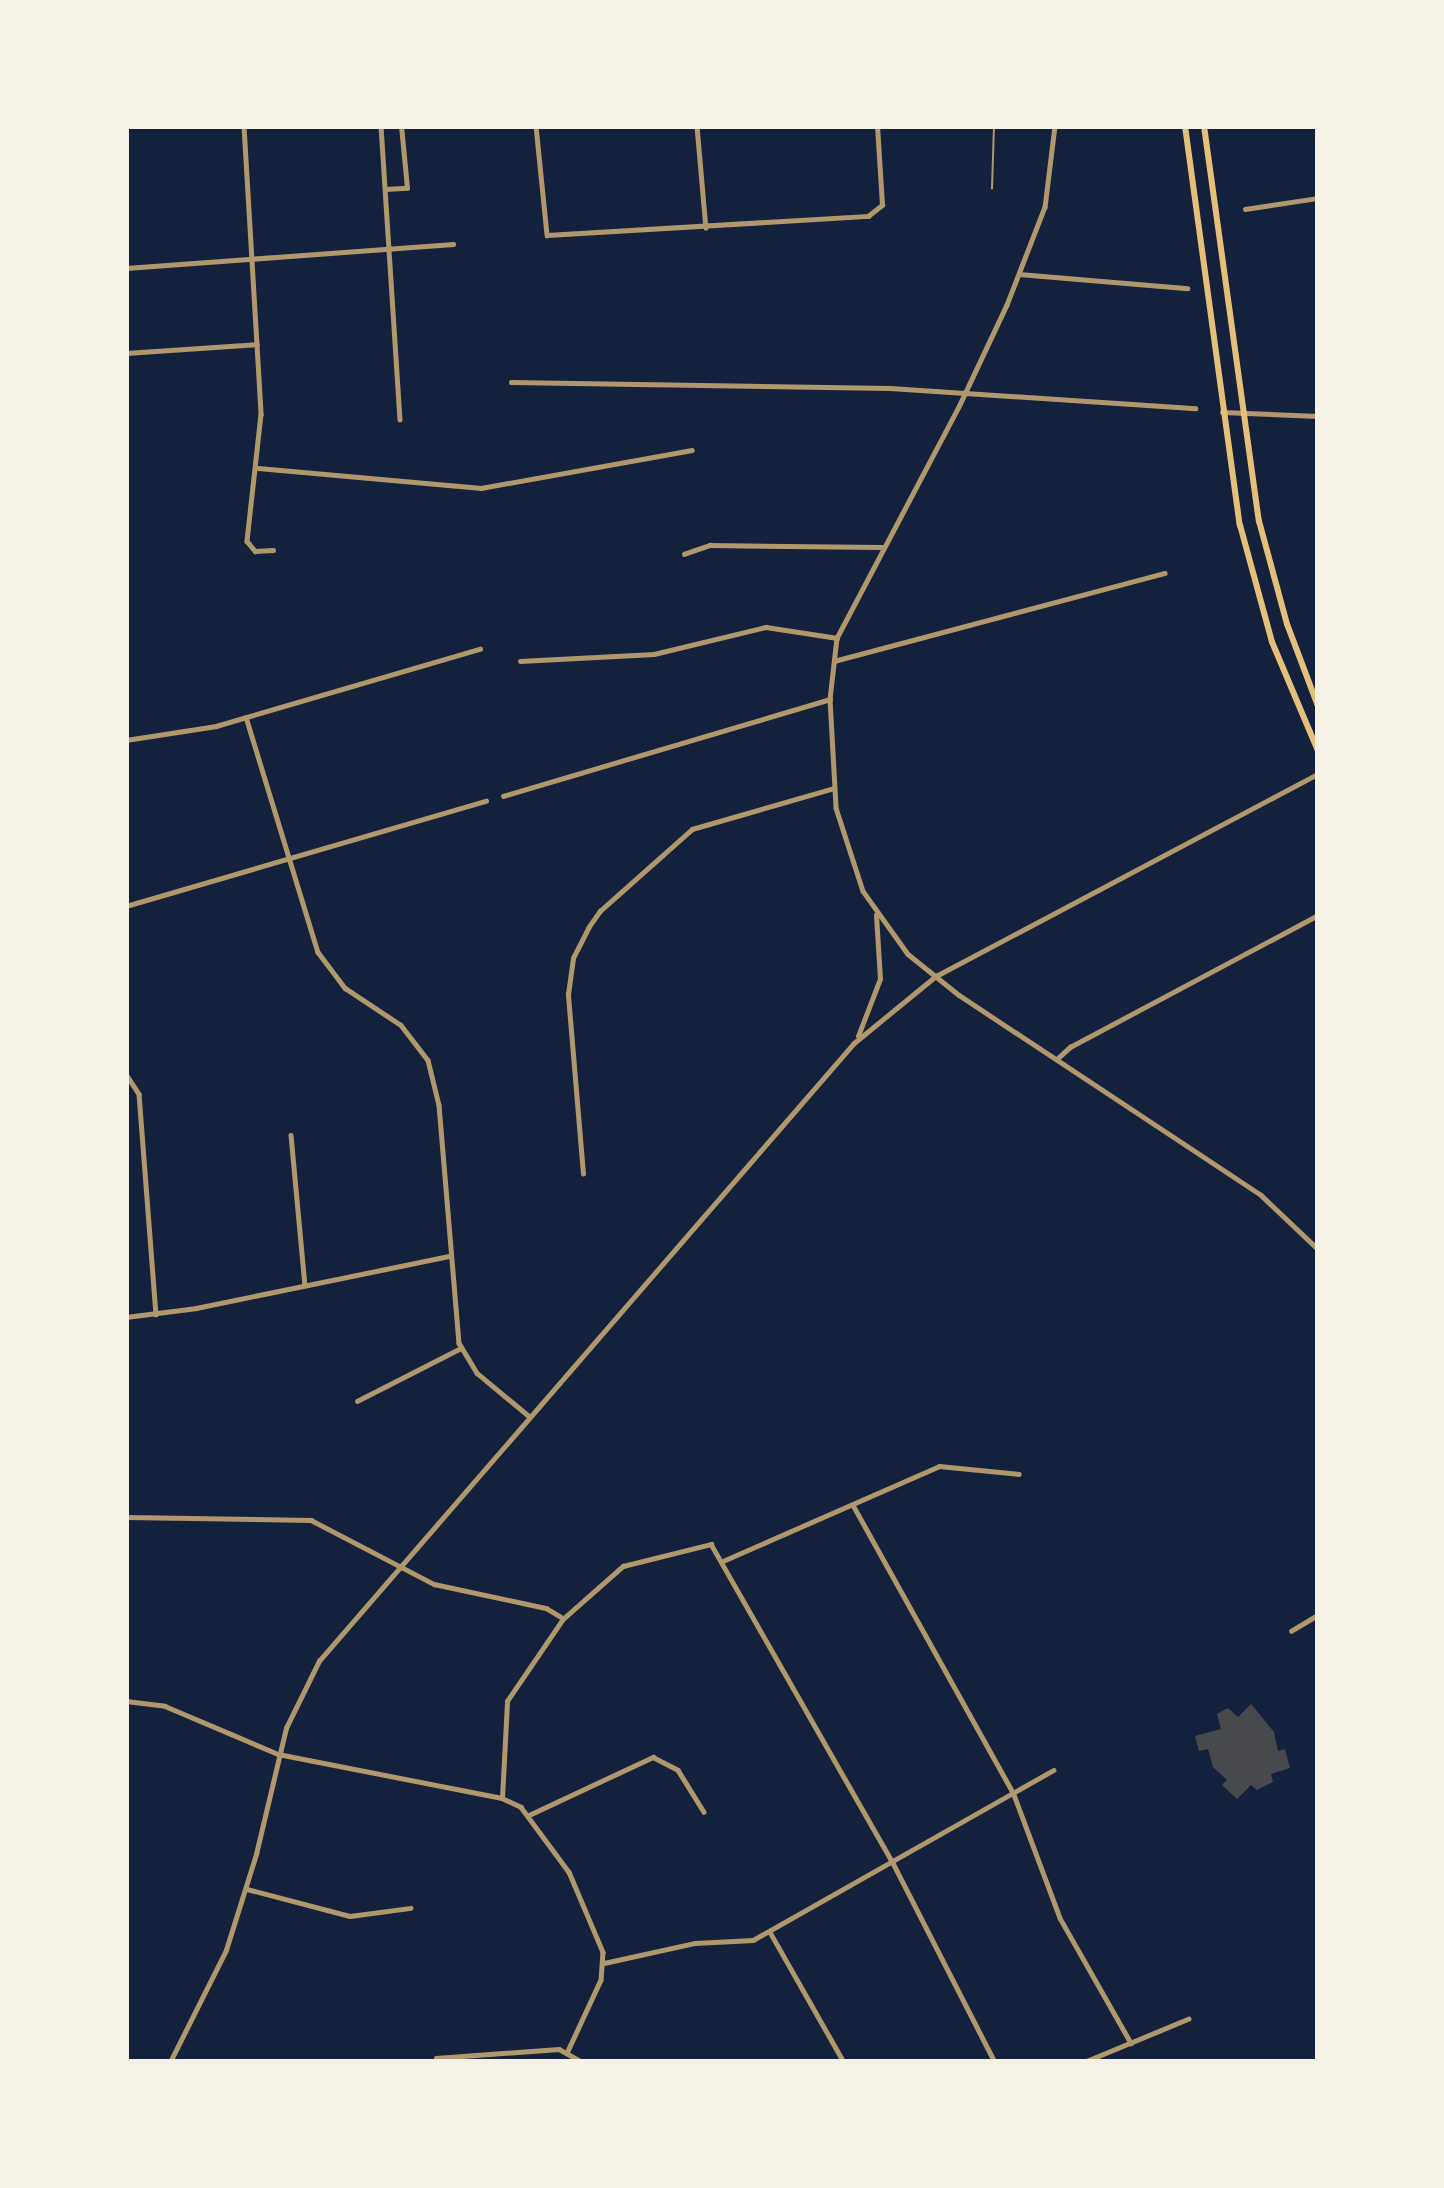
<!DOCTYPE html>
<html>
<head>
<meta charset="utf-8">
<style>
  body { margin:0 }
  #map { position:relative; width:1444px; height:2188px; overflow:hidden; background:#14213d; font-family:Raleway,sans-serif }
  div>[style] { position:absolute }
  .stream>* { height:3px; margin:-1.5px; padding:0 1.5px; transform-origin:1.5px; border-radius:1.5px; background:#0b132b }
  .building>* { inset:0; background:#48494c }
  .service>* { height:1.5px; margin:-0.75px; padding:0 0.75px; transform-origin:0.75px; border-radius:0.75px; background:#b1986c }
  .minor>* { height:4.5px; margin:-2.25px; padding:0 2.25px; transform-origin:2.25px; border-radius:2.25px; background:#b1986c }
  .tertiary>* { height:4.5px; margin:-2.25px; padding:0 2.25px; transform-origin:2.25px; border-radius:2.25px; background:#b1986c }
  .primary>* { height:6px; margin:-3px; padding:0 3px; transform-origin:3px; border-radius:3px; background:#e5c07b }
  span { translate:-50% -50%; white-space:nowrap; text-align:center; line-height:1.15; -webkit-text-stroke:10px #f6f1e7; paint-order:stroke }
  .frame { position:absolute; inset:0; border:129px solid #f6f1e7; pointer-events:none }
</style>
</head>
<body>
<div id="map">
  <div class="stream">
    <div style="left:126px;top:2059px;width:7px;rotate:27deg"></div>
  </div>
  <div class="building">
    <div style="clip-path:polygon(1251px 1704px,1274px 1732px,1278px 1751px,1285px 1749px,1290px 1768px,1271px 1774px,1273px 1782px,1257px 1790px,1251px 1785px,1237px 1799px,1222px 1785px,1227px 1780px,1213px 1767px,1208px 1749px,1199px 1751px,1195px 1736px,1221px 1729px,1217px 1714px,1228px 1708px,1238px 1717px)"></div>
  </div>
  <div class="service">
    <div style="left:992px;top:189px;width:63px;rotate:-88.2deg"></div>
  </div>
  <div class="minor">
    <div style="left:244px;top:126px;width:289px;rotate:86.6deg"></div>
    <div style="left:261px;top:414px;width:128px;rotate:96.3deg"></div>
    <div style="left:247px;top:541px;width:13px;rotate:51deg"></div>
    <div style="left:255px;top:551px;width:18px;rotate:-3deg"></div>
    <div style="left:381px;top:126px;width:294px;rotate:86.3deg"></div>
    <div style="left:536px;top:126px;width:110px;rotate:84.2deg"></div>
    <div style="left:547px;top:235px;width:322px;rotate:-3.4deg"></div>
    <div style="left:868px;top:216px;width:18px;rotate:-38deg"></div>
    <div style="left:882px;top:205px;width:79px;rotate:-93.6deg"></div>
    <div style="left:697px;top:126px;width:102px;rotate:85deg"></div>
    <div style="left:1055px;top:126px;width:82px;rotate:97deg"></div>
    <div style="left:1045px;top:207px;width:105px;rotate:111.2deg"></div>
    <div style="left:1007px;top:305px;width:110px;rotate:115.2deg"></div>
    <div style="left:960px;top:405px;width:263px;rotate:117.8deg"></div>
    <div style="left:837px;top:638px;width:61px;rotate:96.5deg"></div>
    <div style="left:830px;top:699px;width:109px;rotate:86.8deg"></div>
    <div style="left:836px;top:808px;width:87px;rotate:72deg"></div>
    <div style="left:863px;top:891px;width:77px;rotate:54.5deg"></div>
    <div style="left:908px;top:954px;width:65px;rotate:38.8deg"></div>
    <div style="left:959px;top:995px;width:362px;rotate:33.5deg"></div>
    <div style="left:1261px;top:1195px;width:79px;rotate:43.5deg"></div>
    <div style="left:385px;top:189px;width:22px;rotate:-3deg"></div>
    <div style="left:407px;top:188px;width:62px;rotate:-95.5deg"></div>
    <div style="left:1245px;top:209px;width:74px;rotate:-8.6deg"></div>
    <div style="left:126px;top:268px;width:328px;rotate:-4.2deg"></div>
    <div style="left:1019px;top:274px;width:169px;rotate:4.8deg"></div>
    <div style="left:126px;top:353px;width:131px;rotate:-3.9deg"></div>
    <div style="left:511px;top:382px;width:379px;rotate:0.9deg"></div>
    <div style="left:890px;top:388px;width:306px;rotate:3.8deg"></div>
    <div style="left:1222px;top:412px;width:96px;rotate:2.4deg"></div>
    <div style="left:258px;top:468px;width:224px;rotate:5.1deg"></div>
    <div style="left:481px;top:488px;width:214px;rotate:-10.2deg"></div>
    <div style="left:684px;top:554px;width:28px;rotate:-19deg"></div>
    <div style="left:710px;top:545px;width:172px;rotate:0.7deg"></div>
    <div style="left:520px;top:661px;width:134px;rotate:-3deg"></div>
    <div style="left:654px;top:654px;width:115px;rotate:-13.6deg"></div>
    <div style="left:766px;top:627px;width:72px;rotate:8.8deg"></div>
    <div style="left:834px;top:661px;width:342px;rotate:-14.9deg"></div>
    <div style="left:246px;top:717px;width:246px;rotate:73deg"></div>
    <div style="left:318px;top:952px;width:45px;rotate:53.1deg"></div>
    <div style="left:345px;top:988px;width:67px;rotate:33.5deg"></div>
    <div style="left:401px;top:1025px;width:44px;rotate:52.4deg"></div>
    <div style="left:428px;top:1060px;width:46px;rotate:76.3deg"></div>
    <div style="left:439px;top:1105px;width:239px;rotate:85.2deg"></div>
    <div style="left:459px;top:1343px;width:35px;rotate:59deg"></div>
    <div style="left:477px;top:1373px;width:67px;rotate:39.6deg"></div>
    <div style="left:126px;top:740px;width:91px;rotate:-8.8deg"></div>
    <div style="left:216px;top:726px;width:275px;rotate:-16.3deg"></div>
    <div style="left:503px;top:796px;width:341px;rotate:-16.5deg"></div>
    <div style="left:126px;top:906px;width:375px;rotate:-16.3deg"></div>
    <div style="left:1057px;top:1059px;width:18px;rotate:-43deg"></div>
    <div style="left:1070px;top:1047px;width:281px;rotate:-28deg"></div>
    <div style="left:126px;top:1074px;width:24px;rotate:57deg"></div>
    <div style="left:139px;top:1094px;width:221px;rotate:85.6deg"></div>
    <div style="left:291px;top:1135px;width:151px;rotate:84.7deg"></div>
    <div style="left:583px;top:1174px;width:181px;rotate:-94.8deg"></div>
    <div style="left:568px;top:994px;width:36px;rotate:-82deg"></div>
    <div style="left:573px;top:958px;width:34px;rotate:-63deg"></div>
    <div style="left:588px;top:928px;width:21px;rotate:-55deg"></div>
    <div style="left:600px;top:911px;width:123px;rotate:-41.7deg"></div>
    <div style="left:692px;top:829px;width:148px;rotate:-16.1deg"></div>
    <div style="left:126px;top:1317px;width:71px;rotate:-7.3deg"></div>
    <div style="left:196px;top:1308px;width:259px;rotate:-11.6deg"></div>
    <div style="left:357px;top:1401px;width:114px;rotate:-27deg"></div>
    <div style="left:853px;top:1505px;width:329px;rotate:60.9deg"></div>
    <div style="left:1013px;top:1792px;width:134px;rotate:69.5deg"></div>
    <div style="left:1060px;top:1918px;width:144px;rotate:60.4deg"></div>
    <div style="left:126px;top:1517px;width:185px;rotate:0.9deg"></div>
    <div style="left:311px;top:1520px;width:139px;rotate:27.5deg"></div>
    <div style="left:434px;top:1584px;width:115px;rotate:12.1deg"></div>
    <div style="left:546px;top:1608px;width:17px;rotate:31deg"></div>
    <div style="left:723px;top:1561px;width:236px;rotate:-23.7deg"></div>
    <div style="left:939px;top:1466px;width:80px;rotate:5.7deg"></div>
    <div style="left:1291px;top:1631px;width:31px;rotate:-31deg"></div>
    <div style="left:126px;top:1701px;width:39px;rotate:7deg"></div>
    <div style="left:165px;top:1706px;width:123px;rotate:23deg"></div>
    <div style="left:278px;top:1754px;width:228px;rotate:11.1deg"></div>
    <div style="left:502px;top:1798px;width:21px;rotate:25deg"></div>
    <div style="left:521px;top:1807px;width:81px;rotate:53.6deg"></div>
    <div style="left:569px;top:1872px;width:87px;rotate:67deg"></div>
    <div style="left:603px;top:1952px;width:28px;rotate:94deg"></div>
    <div style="left:601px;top:1980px;width:78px;rotate:114.9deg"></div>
    <div style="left:502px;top:1798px;width:97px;rotate:-87deg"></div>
    <div style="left:507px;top:1701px;width:99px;rotate:-55.7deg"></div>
    <div style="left:563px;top:1619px;width:80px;rotate:-41.5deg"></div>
    <div style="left:623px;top:1566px;width:91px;rotate:-14deg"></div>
    <div style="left:711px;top:1544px;width:365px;rotate:60.3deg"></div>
    <div style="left:892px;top:1861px;width:226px;rotate:62.9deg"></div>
    <div style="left:529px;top:1815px;width:137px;rotate:-25.1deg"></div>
    <div style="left:653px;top:1757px;width:28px;rotate:27deg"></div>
    <div style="left:678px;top:1770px;width:49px;rotate:58.2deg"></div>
    <div style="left:247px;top:1889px;width:106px;rotate:14.7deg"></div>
    <div style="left:350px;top:1916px;width:61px;rotate:-7.6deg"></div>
    <div style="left:770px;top:1932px;width:150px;rotate:60.4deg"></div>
    <div style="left:604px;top:1963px;width:93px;rotate:-12.4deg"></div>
    <div style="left:695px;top:1943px;width:58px;rotate:-3deg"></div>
    <div style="left:753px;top:1940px;width:345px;rotate:-29.5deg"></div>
    <div style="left:436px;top:2058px;width:123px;rotate:-4.2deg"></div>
    <div style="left:559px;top:2049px;width:26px;rotate:29deg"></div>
    <div style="left:1084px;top:2062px;width:113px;rotate:-22.5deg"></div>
  </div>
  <div class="tertiary">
    <div style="left:858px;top:1036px;width:61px;rotate:-68.9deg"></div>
    <div style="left:880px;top:979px;width:64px;rotate:-93.6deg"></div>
    <div style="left:170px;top:2062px;width:125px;rotate:-63.4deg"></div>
    <div style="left:226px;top:1950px;width:101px;rotate:-72.6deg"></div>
    <div style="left:256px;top:1854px;width:130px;rotate:-76.6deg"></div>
    <div style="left:286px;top:1728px;width:75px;rotate:-63.8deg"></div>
    <div style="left:319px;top:1661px;width:817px;rotate:-49.12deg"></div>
    <div style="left:854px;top:1043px;width:106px;rotate:-39.3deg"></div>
    <div style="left:936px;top:976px;width:432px;rotate:-27.9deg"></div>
  </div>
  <div class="primary">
    <div style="left:1185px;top:126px;width:403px;rotate:82.2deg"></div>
    <div style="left:1240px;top:525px;width:121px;rotate:74.7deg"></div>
    <div style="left:1272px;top:642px;width:118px;rotate:67.1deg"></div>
    <div style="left:1204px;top:126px;width:399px;rotate:82.1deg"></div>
    <div style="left:1259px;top:521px;width:107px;rotate:74.8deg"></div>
    <div style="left:1287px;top:624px;width:88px;rotate:69.3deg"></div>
  </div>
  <div class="frame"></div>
</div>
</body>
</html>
